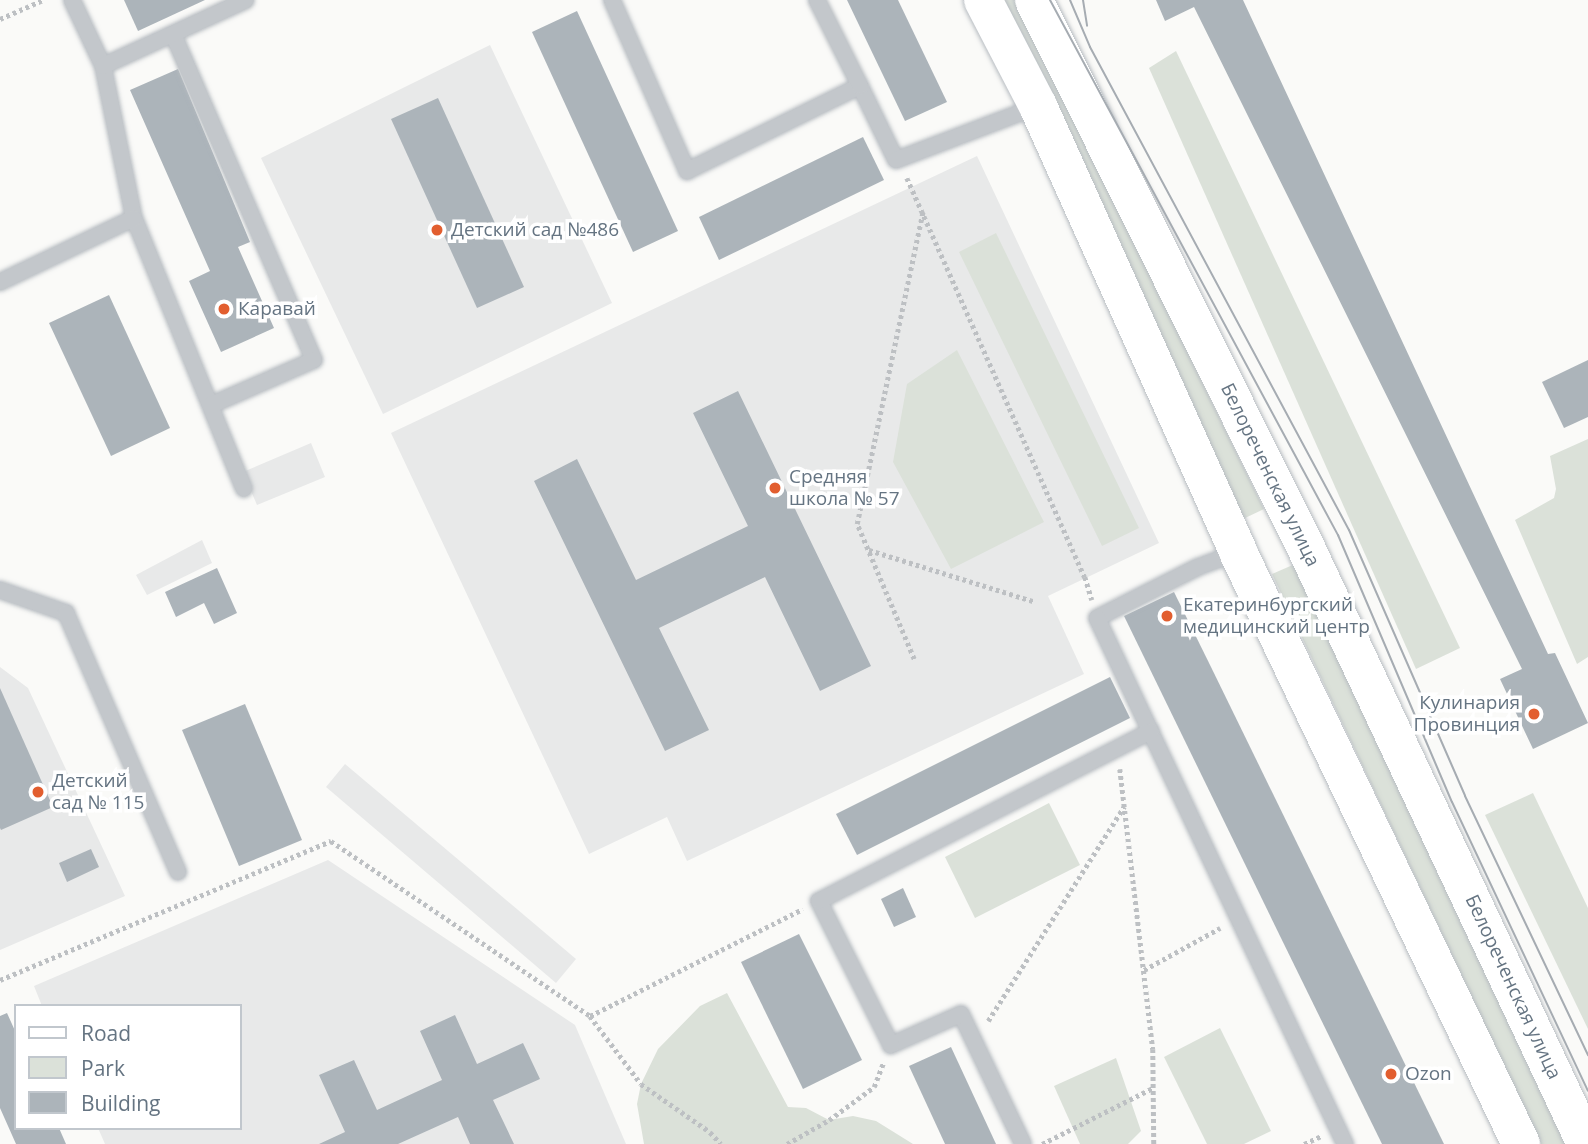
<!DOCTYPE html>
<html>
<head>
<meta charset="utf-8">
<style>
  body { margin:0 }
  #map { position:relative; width:1588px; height:1144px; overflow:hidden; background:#fafaf8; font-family:"Open Sans",sans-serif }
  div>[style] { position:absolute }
  .built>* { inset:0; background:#e8e9e9 }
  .green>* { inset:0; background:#dbe1d9 }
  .building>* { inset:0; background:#acb4ba }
  .path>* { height:4.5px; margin-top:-2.25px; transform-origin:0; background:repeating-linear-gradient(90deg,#bdc0c3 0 3.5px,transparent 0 7px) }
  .roads { filter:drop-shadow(0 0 2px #b8bdc2) drop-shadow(0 0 2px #b8bdc2) }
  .lane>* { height:16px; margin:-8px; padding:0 8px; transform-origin:8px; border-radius:8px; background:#c3c7cb }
  .secondary>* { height:38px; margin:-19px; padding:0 19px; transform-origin:19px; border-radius:19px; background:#fff }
  .tram>* { height:2px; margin:-1px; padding:0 1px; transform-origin:1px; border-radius:1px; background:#a6acb2 }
  .dots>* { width:19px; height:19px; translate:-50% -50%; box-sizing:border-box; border:4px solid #fff; border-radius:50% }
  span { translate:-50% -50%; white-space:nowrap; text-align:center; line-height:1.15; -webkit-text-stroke:7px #fff; paint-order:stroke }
  .poi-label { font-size:19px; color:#657482 }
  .left { translate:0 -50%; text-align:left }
  .right { translate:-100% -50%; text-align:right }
  .street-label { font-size:19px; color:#657482 }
  .legend { position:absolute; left:14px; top:1004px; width:228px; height:126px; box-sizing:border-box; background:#fff; border:2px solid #c1c7cd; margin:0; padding:9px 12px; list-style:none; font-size:21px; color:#657482 }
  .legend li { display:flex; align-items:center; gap:14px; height:35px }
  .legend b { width:35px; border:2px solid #c1c7cd }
</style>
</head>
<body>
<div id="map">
  <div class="built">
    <div style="clip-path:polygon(490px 45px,612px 303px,383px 414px,261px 158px)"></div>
    <div style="clip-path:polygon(977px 156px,1159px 543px,1048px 596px,1084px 674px,687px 861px,667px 817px,589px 854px,391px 433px)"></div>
    <div style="clip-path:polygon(311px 443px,325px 477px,257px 505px,243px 472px)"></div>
    <div style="clip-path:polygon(202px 540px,212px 563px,147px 595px,136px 575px)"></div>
    <div style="clip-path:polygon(0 667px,28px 688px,125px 896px,0 950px)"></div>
    <div style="clip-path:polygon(345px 764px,576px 959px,556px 983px,326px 787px)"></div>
    <div style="clip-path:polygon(328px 860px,575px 1025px,626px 1144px,105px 1144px,98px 1128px,240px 1128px,240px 1006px,42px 1006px,34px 986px)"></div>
  </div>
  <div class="green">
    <div style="clip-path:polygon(988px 0,1016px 0,1264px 509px,1243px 519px)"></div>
    <div style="clip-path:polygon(1176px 51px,1460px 648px,1416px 669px,1149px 68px)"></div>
    <div style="clip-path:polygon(996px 233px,1139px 528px,1102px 546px,959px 252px)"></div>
    <div style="clip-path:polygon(957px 350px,1044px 522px,951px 569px,893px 462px,907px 384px)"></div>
    <div style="clip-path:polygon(1588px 439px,1588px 657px,1577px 664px,1515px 520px,1554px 498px,1556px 489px,1550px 456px)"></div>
    <div style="clip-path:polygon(1295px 564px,1567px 1144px,1541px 1144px,1272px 574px)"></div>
    <div style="clip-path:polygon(1533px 793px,1588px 908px,1588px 1029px,1485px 815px)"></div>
    <div style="clip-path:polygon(1049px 803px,1080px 865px,975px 918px,945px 857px)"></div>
    <div style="clip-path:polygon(727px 993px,788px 1107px,806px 1108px,829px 1120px,853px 1116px,876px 1121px,913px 1144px,644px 1144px,637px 1104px,641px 1084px,658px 1049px,700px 1006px)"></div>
    <div style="clip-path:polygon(1220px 1028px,1271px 1131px,1244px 1144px,1207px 1144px,1164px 1057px)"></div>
    <div style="clip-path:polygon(1116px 1058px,1141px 1131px,1128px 1144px,1080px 1144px,1054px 1086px)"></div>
  </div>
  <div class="building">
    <div style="clip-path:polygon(124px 0,205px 0,138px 31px)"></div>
    <div style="clip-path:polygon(847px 0,898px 0,947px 102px,905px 121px)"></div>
    <div style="clip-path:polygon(1156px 0,1243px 0,1548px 654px,1555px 653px,1588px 723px,1533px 749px,1500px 679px,1522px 669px,1194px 7px,1165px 21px)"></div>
    <div style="clip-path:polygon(577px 11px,678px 231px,633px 252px,532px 32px)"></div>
    <div style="clip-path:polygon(178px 69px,250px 242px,238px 247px,274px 328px,221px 352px,189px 281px,210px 271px,130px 90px)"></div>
    <div style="clip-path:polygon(438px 98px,524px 287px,477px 308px,391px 119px)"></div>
    <div style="clip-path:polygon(863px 137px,884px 180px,719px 260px,699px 217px)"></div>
    <div style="clip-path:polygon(109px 295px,170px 428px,111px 456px,49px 323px)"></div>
    <div style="clip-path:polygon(1588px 360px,1588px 417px,1564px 428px,1542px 382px)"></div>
    <div style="clip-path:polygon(738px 391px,871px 666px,820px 691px,765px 577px,659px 628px,709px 730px,665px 751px,534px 481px,577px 459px,636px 580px,748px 526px,693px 413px)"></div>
    <div style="clip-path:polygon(217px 568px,237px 613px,214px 624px,204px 603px,176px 617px,165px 592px)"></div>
    <div style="clip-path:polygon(1174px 592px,1211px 667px,1444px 1144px,1382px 1144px,1280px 936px,1124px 616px)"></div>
    <div style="clip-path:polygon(1110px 677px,1130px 718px,857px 855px,836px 814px)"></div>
    <div style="clip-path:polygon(0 688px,53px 807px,1px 830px,0 828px)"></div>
    <div style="clip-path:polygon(245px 704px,302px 840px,239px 866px,182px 730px)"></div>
    <div style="clip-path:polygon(91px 849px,99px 867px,67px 882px,59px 863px)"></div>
    <div style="clip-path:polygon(903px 888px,916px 917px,894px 927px,881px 899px)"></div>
    <div style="clip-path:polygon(799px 934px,862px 1060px,803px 1089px,741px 962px)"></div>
    <div style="clip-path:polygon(7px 1013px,16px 1033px,16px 1128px,59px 1128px,66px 1144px,16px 1144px,0 1108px,0 1016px)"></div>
    <div style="clip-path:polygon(455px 1015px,477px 1064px,523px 1043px,540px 1079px,493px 1100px,514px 1144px,470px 1144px,458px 1117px,398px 1144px,319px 1144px,345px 1132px,319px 1075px,354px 1060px,377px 1110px,442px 1080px,420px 1031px)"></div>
    <div style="clip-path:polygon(951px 1047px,996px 1144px,945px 1144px,909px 1066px)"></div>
  </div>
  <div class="path">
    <div style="left:0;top:19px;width:47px;rotate:-23.8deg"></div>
    <div style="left:907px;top:178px;width:437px;rotate:66deg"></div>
    <div style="left:1085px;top:577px;width:24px;rotate:73deg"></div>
    <div style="left:869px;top:550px;width:172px;rotate:17.3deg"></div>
    <div style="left:914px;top:659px;width:147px;rotate:-112.9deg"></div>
    <div style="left:857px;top:524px;width:319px;rotate:-78.1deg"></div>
    <div style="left:1120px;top:769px;width:282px;rotate:83.3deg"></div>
    <div style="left:1153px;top:1049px;width:95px;rotate:89.4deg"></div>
    <div style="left:1144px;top:970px;width:87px;rotate:-28.9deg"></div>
    <div style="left:0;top:980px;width:359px;rotate:-22.8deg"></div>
    <div style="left:331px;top:841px;width:313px;rotate:34deg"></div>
    <div style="left:590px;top:1016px;width:238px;rotate:-26.7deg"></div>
    <div style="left:590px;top:1016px;width:85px;rotate:53.1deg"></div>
    <div style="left:641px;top:1084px;width:84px;rotate:34.8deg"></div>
    <div style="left:710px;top:1132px;width:16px;rotate:47deg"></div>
    <div style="left:988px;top:1021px;width:254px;rotate:-57.6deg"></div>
    <div style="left:787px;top:1144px;width:48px;rotate:-29.7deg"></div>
    <div style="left:829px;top:1120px;width:56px;rotate:-36.3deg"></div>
    <div style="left:874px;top:1087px;width:25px;rotate:-69deg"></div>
    <div style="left:1042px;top:1144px;width:124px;rotate:-26.8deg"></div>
    <div style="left:1304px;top:1144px;width:19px;rotate:-25deg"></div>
  </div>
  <div class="roads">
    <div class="lane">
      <div style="left:72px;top:0;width:73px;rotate:64.8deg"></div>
      <div style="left:103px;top:66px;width:155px;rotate:78.5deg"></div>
      <div style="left:134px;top:218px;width:292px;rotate:67.9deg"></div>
      <div style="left:612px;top:0;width:187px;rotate:66.3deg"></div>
      <div style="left:687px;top:171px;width:193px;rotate:-26.2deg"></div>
      <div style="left:860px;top:86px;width:82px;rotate:64.1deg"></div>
      <div style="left:896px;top:160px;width:152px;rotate:-20.8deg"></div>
      <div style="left:817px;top:0;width:96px;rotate:63.4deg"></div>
      <div style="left:173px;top:34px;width:355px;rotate:66.6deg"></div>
      <div style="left:314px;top:360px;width:112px;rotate:156.4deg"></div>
      <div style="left:103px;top:66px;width:157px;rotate:-24.8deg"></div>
      <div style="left:0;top:282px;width:148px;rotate:-25.5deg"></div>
      <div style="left:1238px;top:552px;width:43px;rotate:159.4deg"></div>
      <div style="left:1198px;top:567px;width:113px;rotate:153.2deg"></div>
      <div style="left:1097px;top:618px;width:582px;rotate:64.76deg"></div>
      <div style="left:0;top:590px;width:70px;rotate:19.2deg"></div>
      <div style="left:66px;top:613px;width:282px;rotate:66.6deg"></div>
      <div style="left:1023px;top:1144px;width:144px;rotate:-115.5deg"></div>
      <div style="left:961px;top:1014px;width:77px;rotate:156.1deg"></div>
      <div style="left:891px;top:1045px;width:161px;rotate:-116.6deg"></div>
      <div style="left:819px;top:901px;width:373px;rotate:-27.1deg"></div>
    </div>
    <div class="secondary">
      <div style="left:983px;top:0;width:119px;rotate:62.6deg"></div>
      <div style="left:1038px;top:106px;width:489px;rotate:65.8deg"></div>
      <div style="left:1238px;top:552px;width:656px;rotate:64.45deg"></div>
      <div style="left:1034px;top:0;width:614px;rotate:63.6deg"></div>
      <div style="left:1307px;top:550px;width:656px;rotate:64.84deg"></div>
    </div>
  </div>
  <div class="tram">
    <div style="left:1050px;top:0;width:608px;rotate:61.71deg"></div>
    <div style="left:1338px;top:535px;width:290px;rotate:66.9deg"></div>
    <div style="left:1452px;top:802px;width:319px;rotate:64.8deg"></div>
    <div style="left:1070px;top:0;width:51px;rotate:66.9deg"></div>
    <div style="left:1090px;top:47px;width:548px;rotate:61.8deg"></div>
    <div style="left:1349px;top:530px;width:290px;rotate:66.4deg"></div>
    <div style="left:1465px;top:796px;width:287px;rotate:64.6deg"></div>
    <div style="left:1083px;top:0;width:26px;rotate:81deg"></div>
  </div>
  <div class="dots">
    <div style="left:437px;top:230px;background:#e25e2f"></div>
    <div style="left:224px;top:309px;background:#e25e2f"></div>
    <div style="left:775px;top:488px;background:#e25e2f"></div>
    <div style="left:1167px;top:616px;background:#e25e2f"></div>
    <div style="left:1534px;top:714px;background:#e25e2f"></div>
    <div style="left:38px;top:792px;background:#e25e2f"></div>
    <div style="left:1391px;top:1074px;background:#e25e2f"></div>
  </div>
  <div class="poi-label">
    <span class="left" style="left:451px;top:230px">Детский сад №486</span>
    <span class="left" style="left:238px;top:309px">Каравай</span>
    <span class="left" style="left:789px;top:488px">Средняя<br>школа № 57</span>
    <span class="left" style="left:1183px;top:616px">Екатеринбургский<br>медицинский центр</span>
    <span class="right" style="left:1520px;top:714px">Кулинария<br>Провинция</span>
    <span class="left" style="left:52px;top:792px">Детский<br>сад № 115</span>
    <span class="left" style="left:1405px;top:1074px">Ozon</span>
  </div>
  <div class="street-label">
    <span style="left:1270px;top:475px;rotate:64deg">Белореченская улица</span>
    <span style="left:1513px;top:987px;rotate:65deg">Белореченская улица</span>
  </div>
  <ul class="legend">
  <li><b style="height:9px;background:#fff"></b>Road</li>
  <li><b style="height:19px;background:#dbe1d9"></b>Park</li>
  <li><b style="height:19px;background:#acb4ba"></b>Building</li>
  </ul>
</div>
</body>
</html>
